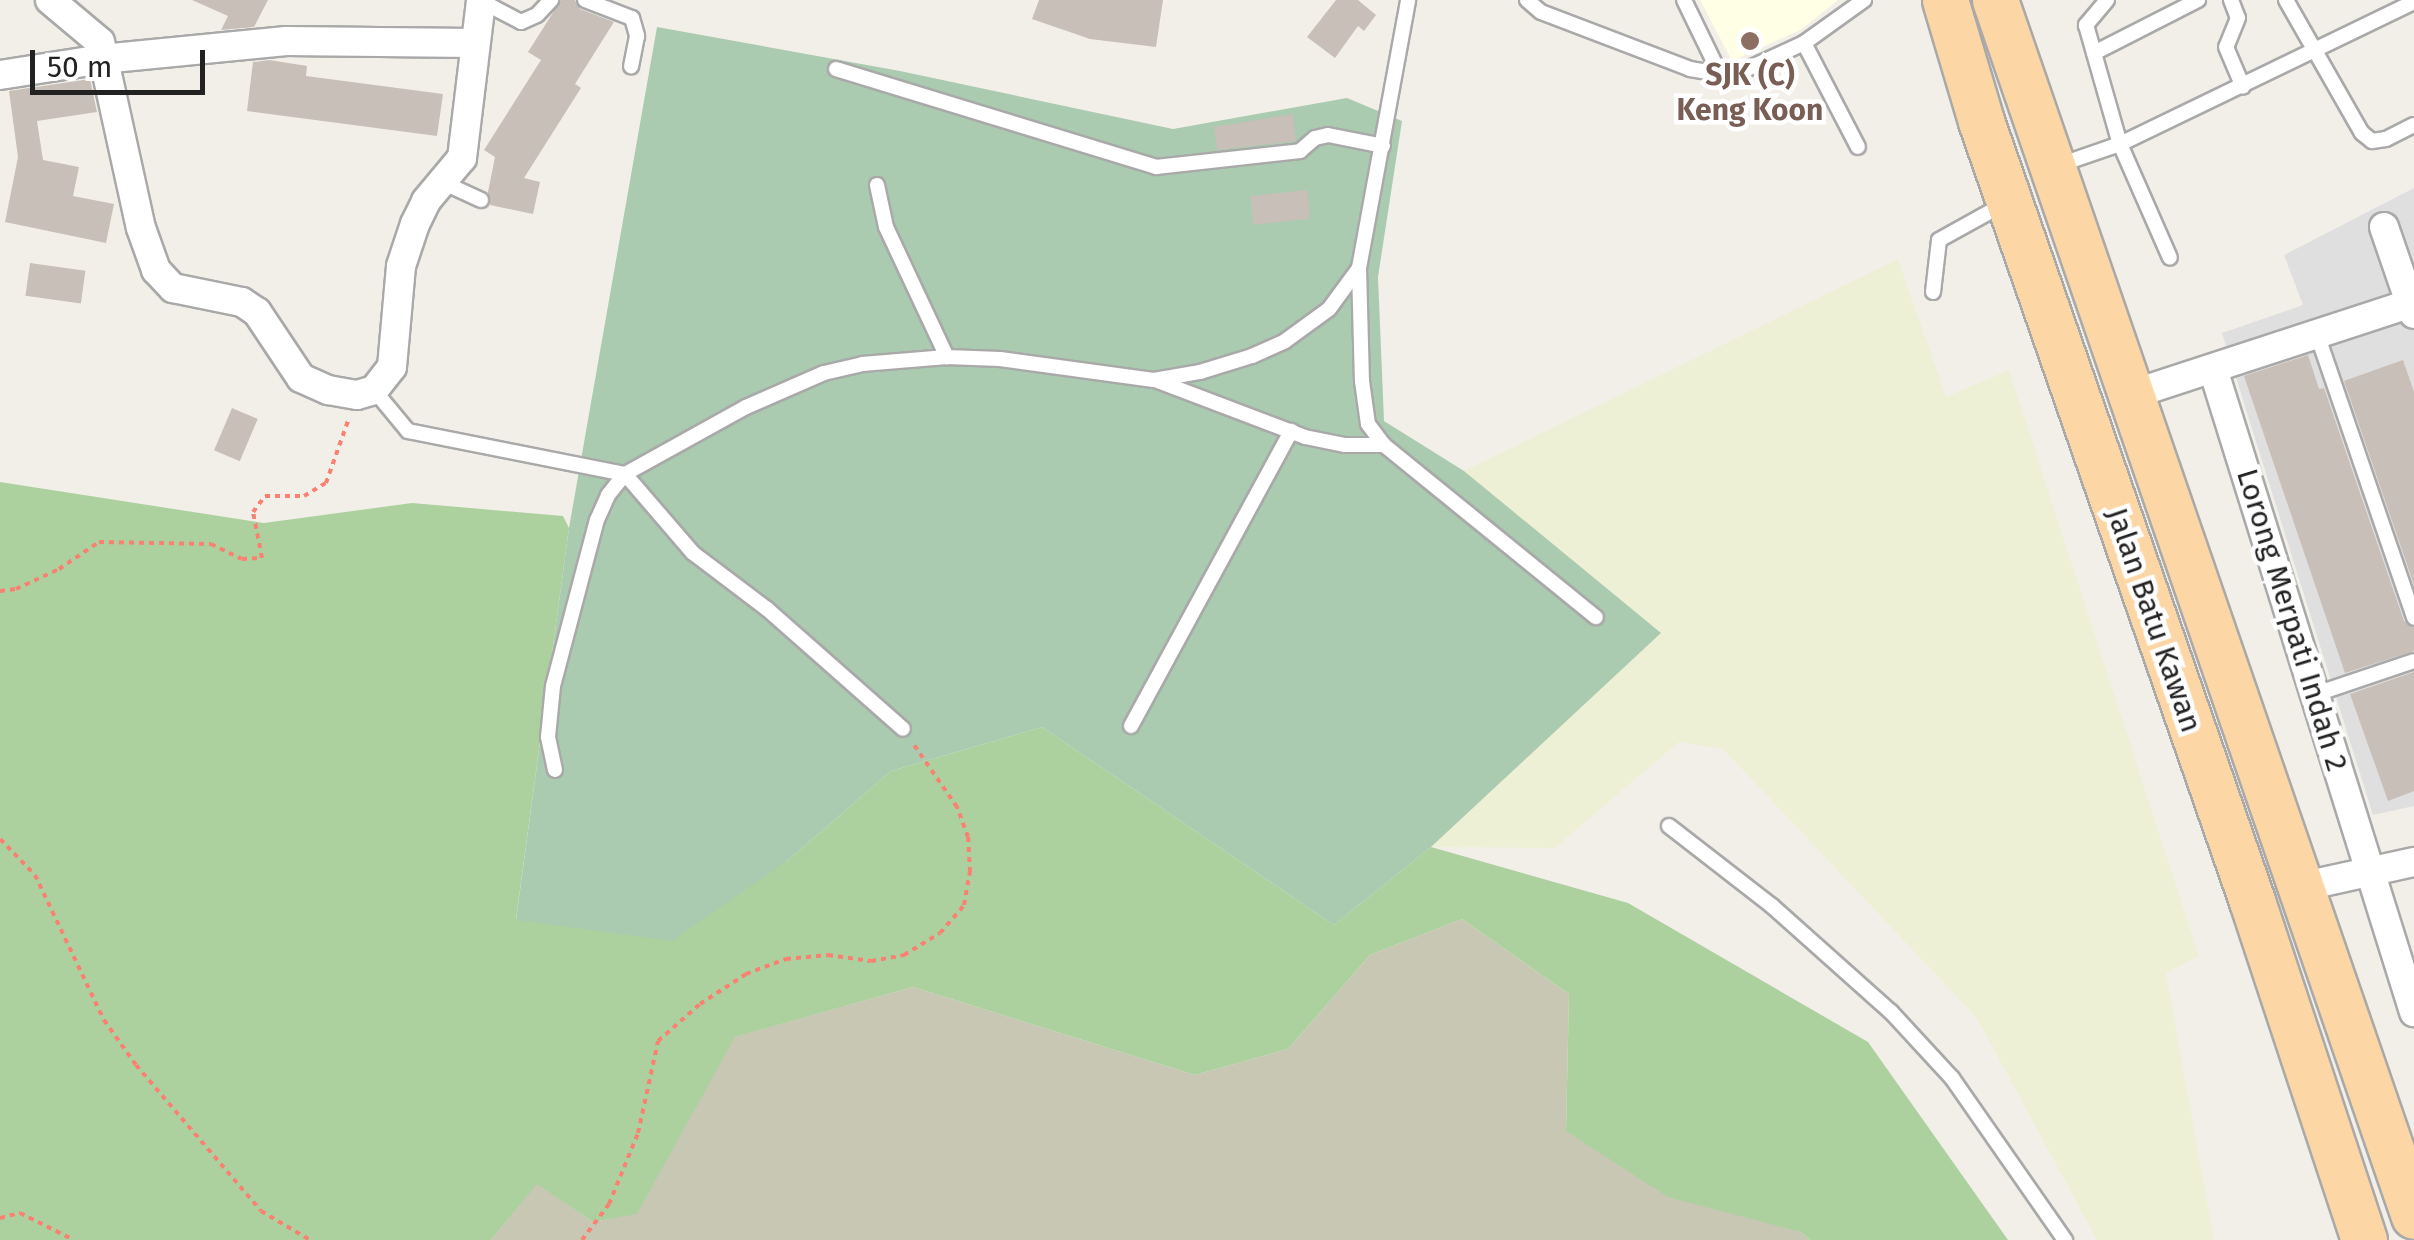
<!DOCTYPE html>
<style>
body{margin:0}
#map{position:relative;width:2414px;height:1240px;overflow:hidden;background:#f2efe9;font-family:"Fira Sans",sans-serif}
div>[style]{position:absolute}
.residential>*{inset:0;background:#e0dfdf}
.education>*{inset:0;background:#ffffe5}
.construction>*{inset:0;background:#c7c7b4}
.farmland>*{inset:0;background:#eef0d5}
.forest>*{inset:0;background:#add19e}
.cemetery>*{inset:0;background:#aacbaf}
.building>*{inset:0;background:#c7bfb8;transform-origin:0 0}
.path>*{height:4px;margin-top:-2px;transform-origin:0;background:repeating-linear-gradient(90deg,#fa8072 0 5px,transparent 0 10px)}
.roads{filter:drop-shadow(2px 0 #a9a9a9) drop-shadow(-2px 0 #a9a9a9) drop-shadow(0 2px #a9a9a9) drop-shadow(0 -2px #a9a9a9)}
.service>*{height:14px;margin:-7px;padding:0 7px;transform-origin:7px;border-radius:7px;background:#fff}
.minor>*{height:28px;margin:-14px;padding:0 14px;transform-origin:14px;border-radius:14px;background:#fff}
.primary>*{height:45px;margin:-22.5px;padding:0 22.5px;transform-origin:22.5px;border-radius:22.5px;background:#fcd6a4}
.dots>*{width:28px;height:28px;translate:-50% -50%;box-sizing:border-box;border:5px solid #fff;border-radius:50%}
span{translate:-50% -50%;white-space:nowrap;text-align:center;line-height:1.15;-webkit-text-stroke:9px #fff;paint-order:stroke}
.education-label{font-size:30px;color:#785e54;font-weight:700}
.street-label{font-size:30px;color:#222}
.scale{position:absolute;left:30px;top:50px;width:175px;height:45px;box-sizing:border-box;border:5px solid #222;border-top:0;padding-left:12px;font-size:30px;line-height:35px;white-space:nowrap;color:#222;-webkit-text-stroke:8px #fff;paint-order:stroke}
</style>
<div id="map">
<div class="residential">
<i style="clip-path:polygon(2414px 188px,2414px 806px,2373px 815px,2222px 333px,2303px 305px,2284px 255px)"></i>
</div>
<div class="education">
<i style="clip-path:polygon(1700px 0,1838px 0,1802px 29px,1732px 61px)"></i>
</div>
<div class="construction">
<i style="clip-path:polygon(1462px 919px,1569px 994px,1566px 1131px,1801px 1232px,1810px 1240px,491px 1240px,537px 1183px,593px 1222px,637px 1213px,734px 1037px,913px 987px,1195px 1075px,1288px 1049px,1370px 955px)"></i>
</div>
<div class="farmland">
<i style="clip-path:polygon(1898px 259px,1946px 397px,2009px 370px,2199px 956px,2166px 973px,2214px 1240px,2097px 1240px,1977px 1018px,1723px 749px,1679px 742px,1555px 848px,1431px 847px,1661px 633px,1464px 471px)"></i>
</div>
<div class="forest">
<i style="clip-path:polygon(0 482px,264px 523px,412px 503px,563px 516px,569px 528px,516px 919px,787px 861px,891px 771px,1042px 727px,1334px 925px,1431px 847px,1628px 903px,1868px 1042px,2008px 1240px,1810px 1240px,1801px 1232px,1668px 1197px,1566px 1131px,1569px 994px,1462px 919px,1370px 955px,1288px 1049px,1195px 1075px,913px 987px,735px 1037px,637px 1214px,593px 1222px,537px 1184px,491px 1240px,0 1240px)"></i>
</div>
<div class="cemetery">
<i style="clip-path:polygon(657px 27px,900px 71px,1173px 129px,1347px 98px,1402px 121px,1378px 277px,1384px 421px,1464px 471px,1661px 633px,1431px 847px,1334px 925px,1042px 727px,891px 771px,787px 861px,672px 941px,516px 920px,569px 528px)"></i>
</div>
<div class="building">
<i style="clip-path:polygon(192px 0,268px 0,254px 27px,221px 30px,228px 16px)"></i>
<i style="clip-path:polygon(561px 0,575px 0,580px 9px,614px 22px,575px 84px,581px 88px,524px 178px,540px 182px,533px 214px,490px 205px,488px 192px,495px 157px,484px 150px,541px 60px,528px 52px)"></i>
<i style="clip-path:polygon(1039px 0,1163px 0,1156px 47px,1090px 39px,1032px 19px)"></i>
<i style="clip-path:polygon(1336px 0,1358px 0,1376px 15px,1364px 31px,1358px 26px,1335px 58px,1307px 37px)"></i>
<i style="clip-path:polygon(269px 60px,307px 66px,306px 76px,443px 94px,437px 136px,247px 111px,253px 62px)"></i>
<i style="clip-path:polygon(90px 79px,97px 112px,37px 121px,43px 160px,79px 167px,73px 196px,114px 204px,106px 243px,5px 222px,18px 157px,9px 91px)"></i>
<i style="clip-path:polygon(1293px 114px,1296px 141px,1217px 150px,1214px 127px)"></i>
<i style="left:1307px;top:190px;width:29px;height:57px;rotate:84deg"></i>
<i style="left:30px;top:263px;width:56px;height:33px;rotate:8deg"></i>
<i style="clip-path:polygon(2308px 355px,2319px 389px,2324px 388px,2404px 621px,2414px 628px,2414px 651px,2345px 673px,2244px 376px)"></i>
<i style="clip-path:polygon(2403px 360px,2414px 392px,2414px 585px,2344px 381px)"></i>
<i style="left:232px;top:408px;width:28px;height:46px;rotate:23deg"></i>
<i style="clip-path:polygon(2414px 672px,2414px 791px,2388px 801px,2350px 694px)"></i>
</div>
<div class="path">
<i style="left:0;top:591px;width:16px;rotate:-7deg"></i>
<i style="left:16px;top:589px;width:47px;rotate:-24.9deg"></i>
<i style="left:59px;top:569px;width:48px;rotate:-34deg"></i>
<i style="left:99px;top:542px;width:112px;rotate:1deg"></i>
<i style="left:211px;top:544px;width:34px;rotate:26deg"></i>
<i style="left:242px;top:559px;width:20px;rotate:-3deg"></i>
<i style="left:262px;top:558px;width:47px;rotate:-101.1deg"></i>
<i style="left:253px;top:512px;width:20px;rotate:-53deg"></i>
<i style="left:265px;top:496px;width:39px"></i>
<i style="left:304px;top:496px;width:26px;rotate:-31deg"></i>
<i style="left:326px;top:483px;width:69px;rotate:-70.5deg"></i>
<i style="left:0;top:839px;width:50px;rotate:45.8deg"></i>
<i style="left:35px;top:875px;width:161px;rotate:64.6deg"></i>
<i style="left:104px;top:1020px;width:55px;rotate:54.6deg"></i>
<i style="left:136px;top:1065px;width:192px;rotate:49.4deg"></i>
<i style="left:261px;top:1211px;width:57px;rotate:30.6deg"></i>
<i style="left:0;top:1218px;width:21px;rotate:-14deg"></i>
<i style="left:20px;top:1213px;width:60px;rotate:26.6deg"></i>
<i style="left:582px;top:1240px;width:45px;rotate:-53.1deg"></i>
<i style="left:609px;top:1204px;width:77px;rotate:-67.8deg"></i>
<i style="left:638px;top:1133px;width:94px;rotate:-77.7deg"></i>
<i style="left:658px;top:1041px;width:56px;rotate:-41.4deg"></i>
<i style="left:700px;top:1004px;width:55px;rotate:-33.1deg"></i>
<i style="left:746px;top:974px;width:43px;rotate:-20.6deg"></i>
<i style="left:786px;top:959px;width:42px;rotate:-5.4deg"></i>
<i style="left:828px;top:955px;width:43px;rotate:7.9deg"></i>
<i style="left:871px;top:961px;width:34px;rotate:-10deg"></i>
<i style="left:904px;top:955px;width:42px;rotate:-31.4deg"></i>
<i style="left:940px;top:933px;width:37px;rotate:-49deg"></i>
<i style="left:964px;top:905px;width:34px;rotate:-80deg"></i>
<i style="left:970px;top:872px;width:35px;rotate:-93deg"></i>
<i style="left:968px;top:837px;width:32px;rotate:-110deg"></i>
<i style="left:957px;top:807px;width:75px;rotate:-124.7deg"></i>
</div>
<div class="roads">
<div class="service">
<i style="left:585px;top:0;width:50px;rotate:21deg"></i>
<i style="left:632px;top:18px;width:19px;rotate:74deg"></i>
<i style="left:637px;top:36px;width:31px;rotate:101deg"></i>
<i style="left:1527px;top:0;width:18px;rotate:41deg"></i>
<i style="left:1541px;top:12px;width:160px;rotate:20.9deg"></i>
<i style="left:1690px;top:69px;width:43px;rotate:9.5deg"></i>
<i style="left:1732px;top:76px;width:79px;rotate:-24.6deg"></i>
<i style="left:1804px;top:43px;width:74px;rotate:-35.6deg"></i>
<i style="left:1684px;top:0;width:80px;rotate:64.1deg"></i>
<i style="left:2107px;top:0;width:33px;rotate:130deg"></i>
<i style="left:2086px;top:25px;width:124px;rotate:74.1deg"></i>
<i style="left:2120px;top:144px;width:124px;rotate:66.3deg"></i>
<i style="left:2231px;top:0;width:19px;rotate:69deg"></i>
<i style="left:2238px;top:18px;width:31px;rotate:112deg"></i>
<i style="left:2226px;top:47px;width:43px;rotate:67deg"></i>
<i style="left:2286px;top:0;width:153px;rotate:60.3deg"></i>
<i style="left:2362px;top:133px;width:13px;rotate:39deg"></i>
<i style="left:2372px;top:141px;width:14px;rotate:-8deg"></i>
<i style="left:2386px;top:139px;width:31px;rotate:-27deg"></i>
<i style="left:481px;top:1px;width:45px;rotate:27.7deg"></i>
<i style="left:521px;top:22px;width:17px;rotate:-24deg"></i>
<i style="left:537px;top:15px;width:21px;rotate:-47deg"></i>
<i style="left:1804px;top:43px;width:117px;rotate:62.6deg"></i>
<i style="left:2094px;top:53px;width:117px;rotate:-27deg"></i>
<i style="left:836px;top:69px;width:335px;rotate:17deg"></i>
<i style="left:1156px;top:167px;width:145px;rotate:-6.3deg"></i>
<i style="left:1300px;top:151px;width:20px;rotate:-41deg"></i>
<i style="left:1315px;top:138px;width:13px;rotate:-13deg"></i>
<i style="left:1328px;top:135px;width:56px;rotate:11.3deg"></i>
<i style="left:2056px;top:166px;width:68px;rotate:-19deg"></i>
<i style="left:2120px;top:144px;width:326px;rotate:-25.8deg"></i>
<i style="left:442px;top:182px;width:43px;rotate:24.8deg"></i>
<i style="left:877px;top:185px;width:43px;rotate:77.9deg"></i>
<i style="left:886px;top:227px;width:144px;rotate:64.9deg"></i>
<i style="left:1359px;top:268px;width:113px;rotate:88.5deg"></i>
<i style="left:1362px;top:381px;width:43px;rotate:82.1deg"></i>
<i style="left:1368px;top:424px;width:26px;rotate:53deg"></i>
<i style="left:1384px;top:445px;width:273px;rotate:39.1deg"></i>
<i style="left:1933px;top:292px;width:52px;rotate:-83.4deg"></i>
<i style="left:1939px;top:240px;width:74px;rotate:-29deg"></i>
<i style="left:2317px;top:334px;width:300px;rotate:71.1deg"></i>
<i style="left:1155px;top:380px;width:160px;rotate:20.8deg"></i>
<i style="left:1305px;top:437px;width:41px;rotate:11.3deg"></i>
<i style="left:1345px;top:445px;width:39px"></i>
<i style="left:374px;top:390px;width:53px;rotate:50.3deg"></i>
<i style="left:408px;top:431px;width:221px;rotate:11.2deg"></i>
<i style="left:625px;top:474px;width:104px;rotate:49.3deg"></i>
<i style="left:693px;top:553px;width:93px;rotate:37.1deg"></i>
<i style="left:767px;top:609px;width:181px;rotate:41.4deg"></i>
<i style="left:2316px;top:694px;width:103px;rotate:-18.6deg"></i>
<i style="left:1131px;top:726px;width:336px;rotate:-61.5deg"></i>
<i style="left:555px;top:770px;width:34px;rotate:-102deg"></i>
<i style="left:548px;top:737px;width:51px;rotate:-84.4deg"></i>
<i style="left:553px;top:686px;width:172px;rotate:-75.2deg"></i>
<i style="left:597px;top:520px;width:27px;rotate:-66deg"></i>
<i style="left:608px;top:495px;width:27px;rotate:-51deg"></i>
<i style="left:625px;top:474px;width:138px;rotate:-29deg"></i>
<i style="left:746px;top:407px;width:85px;rotate:-23.6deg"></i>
<i style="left:824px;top:373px;width:39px;rotate:-13deg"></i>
<i style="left:862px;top:364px;width:85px;rotate:-4.7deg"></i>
<i style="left:947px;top:357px;width:53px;rotate:2.2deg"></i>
<i style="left:1000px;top:359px;width:155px;rotate:7.8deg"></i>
<i style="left:1154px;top:380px;width:47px;rotate:-9.9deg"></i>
<i style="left:1200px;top:372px;width:54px;rotate:-17.1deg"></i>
<i style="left:1252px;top:356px;width:36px;rotate:-24deg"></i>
<i style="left:1285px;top:341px;width:54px;rotate:-36deg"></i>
<i style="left:1329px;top:309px;width:51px;rotate:-53.8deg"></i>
<i style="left:1359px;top:268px;width:272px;rotate:-79.6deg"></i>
<i style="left:1669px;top:826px;width:130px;rotate:37.8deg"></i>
<i style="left:1772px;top:906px;width:159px;rotate:41.7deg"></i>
<i style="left:1891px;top:1012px;width:90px;rotate:47.3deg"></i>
<i style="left:1952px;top:1078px;width:198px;rotate:55.1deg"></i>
</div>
<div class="minor">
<i style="left:50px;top:0;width:65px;rotate:40deg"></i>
<i style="left:100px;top:42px;width:190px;rotate:77.6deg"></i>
<i style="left:141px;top:228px;width:45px;rotate:70.3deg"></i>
<i style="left:156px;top:270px;width:25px;rotate:47deg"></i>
<i style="left:173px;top:288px;width:70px;rotate:11.5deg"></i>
<i style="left:242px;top:302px;width:18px;rotate:34deg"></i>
<i style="left:257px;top:312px;width:79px;rotate:56.3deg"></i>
<i style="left:301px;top:378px;width:30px;rotate:24deg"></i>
<i style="left:328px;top:390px;width:29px;rotate:10deg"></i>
<i style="left:357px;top:395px;width:18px;rotate:-16deg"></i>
<i style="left:374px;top:390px;width:29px;rotate:-52deg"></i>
<i style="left:392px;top:367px;width:101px;rotate:-84.9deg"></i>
<i style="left:401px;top:266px;width:44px;rotate:-71.6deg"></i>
<i style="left:415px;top:224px;width:25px;rotate:-64deg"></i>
<i style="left:426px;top:201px;width:56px;rotate:-50.1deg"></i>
<i style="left:462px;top:158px;width:159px;rotate:-83.1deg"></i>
<i style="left:0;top:75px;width:103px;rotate:-8.9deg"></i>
<i style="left:102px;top:59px;width:185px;rotate:-5.6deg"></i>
<i style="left:286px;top:41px;width:187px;rotate:0.6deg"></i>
<i style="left:2384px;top:227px;width:92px;rotate:71deg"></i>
<i style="left:2213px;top:369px;width:674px;rotate:72.64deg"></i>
<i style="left:2133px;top:394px;width:296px;rotate:-18.1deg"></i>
<i style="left:2300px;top:887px;width:117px;rotate:-12.4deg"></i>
</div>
<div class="primary">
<i style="left:1945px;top:0;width:126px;rotate:73.4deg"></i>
<i style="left:1981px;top:121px;width:826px;rotate:70.84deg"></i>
<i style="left:2252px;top:901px;width:357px;rotate:71.7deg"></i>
<i style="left:1995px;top:0;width:1286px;rotate:70.99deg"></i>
</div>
</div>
<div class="dots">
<i style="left:1750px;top:41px;background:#8d6e63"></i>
</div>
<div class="education-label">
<span style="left:1750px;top:92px">SJK (C)<br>Keng Koon</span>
</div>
<div class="street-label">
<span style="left:2154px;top:620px;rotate:71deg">Jalan Batu Kawan</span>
<span style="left:2292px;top:620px;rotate:73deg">Lorong Merpati Indah 2</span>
</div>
<div class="scale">50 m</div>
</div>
